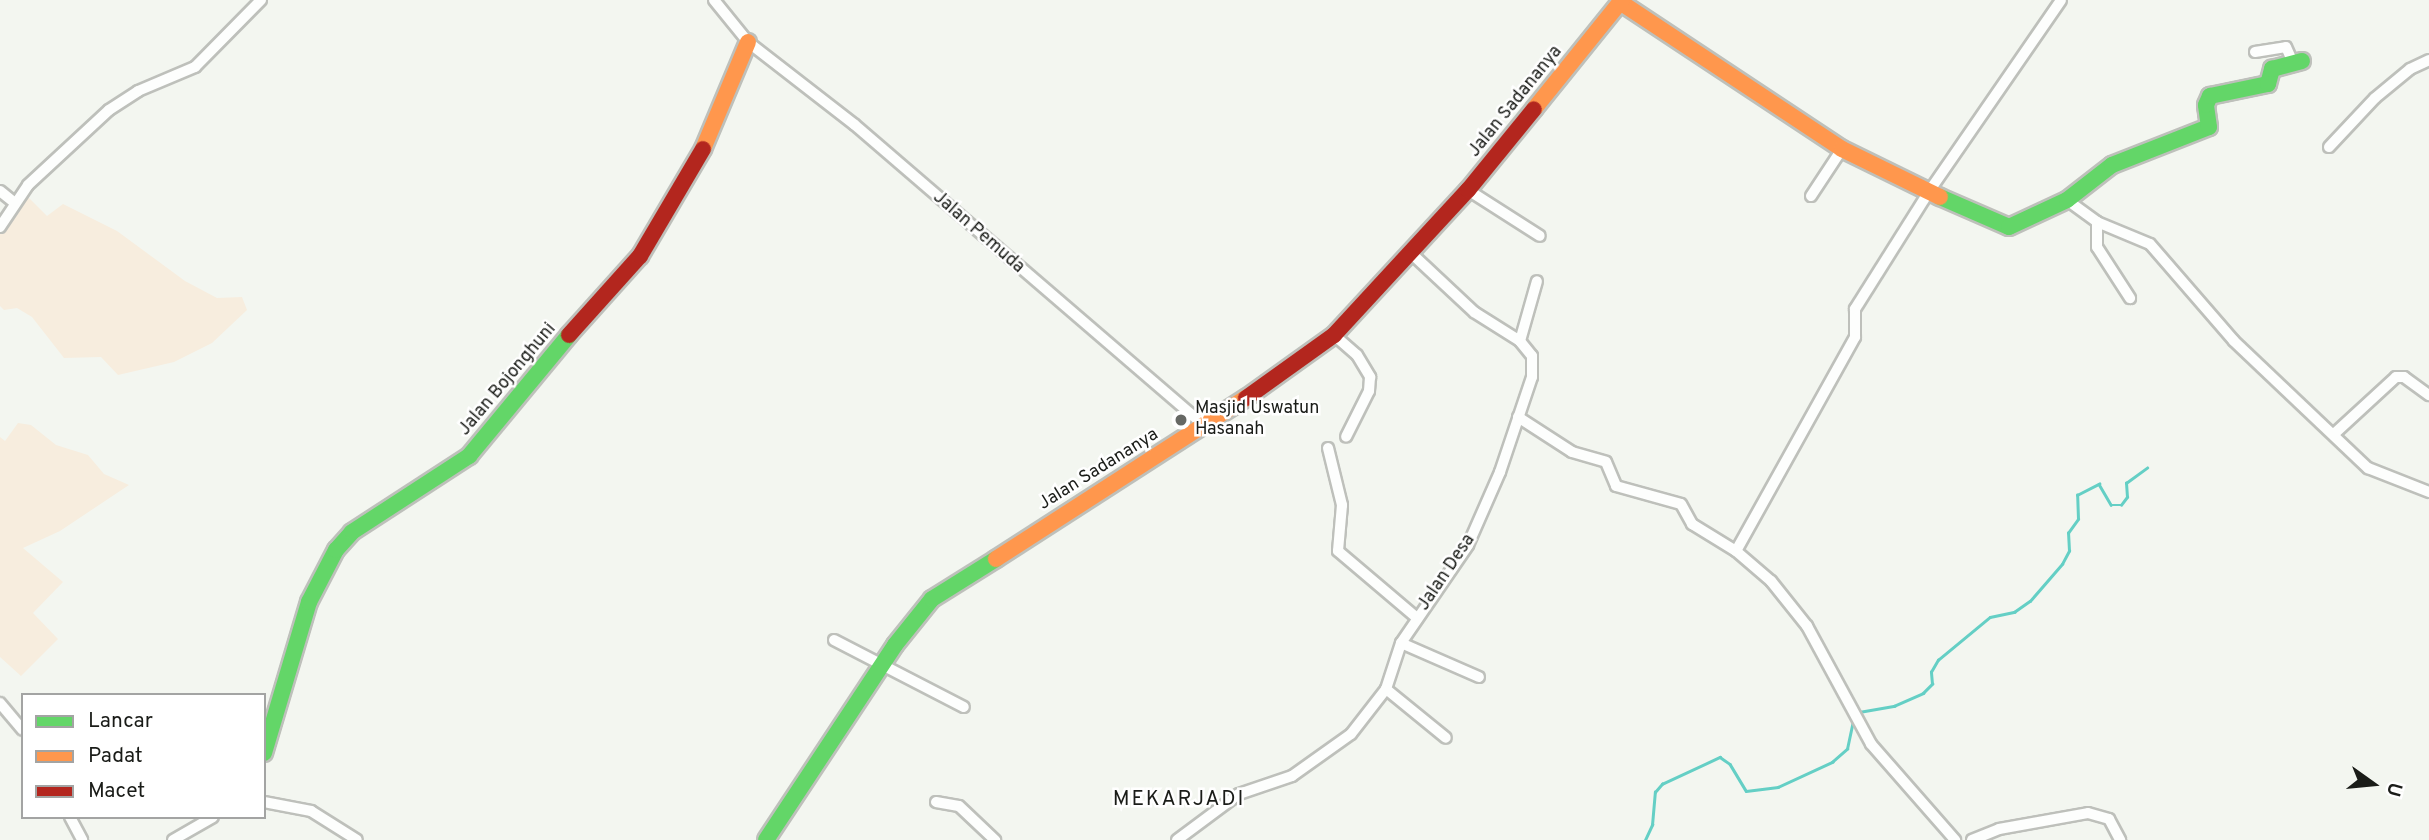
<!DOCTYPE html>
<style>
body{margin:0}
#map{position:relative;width:2429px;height:840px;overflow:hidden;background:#f3f6f0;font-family:Overpass,sans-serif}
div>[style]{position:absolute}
.green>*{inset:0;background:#f7edde}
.stream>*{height:2.5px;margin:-1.25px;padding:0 1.25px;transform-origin:1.25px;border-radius:1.25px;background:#64cfc5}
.roads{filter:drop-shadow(2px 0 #bec0bb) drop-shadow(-2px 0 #bec0bb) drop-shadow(0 2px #bec0bb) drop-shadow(0 -2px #bec0bb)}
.street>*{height:10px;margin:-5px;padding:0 5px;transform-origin:5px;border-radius:5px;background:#fdfefd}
.fast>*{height:16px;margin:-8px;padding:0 8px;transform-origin:8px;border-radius:8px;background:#63d668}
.slow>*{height:16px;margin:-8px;padding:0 8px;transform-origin:8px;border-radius:8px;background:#ff974d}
.jam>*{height:16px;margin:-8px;padding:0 8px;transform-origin:8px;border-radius:8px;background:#b3261e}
.dots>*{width:19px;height:19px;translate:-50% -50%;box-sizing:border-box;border:4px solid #fff;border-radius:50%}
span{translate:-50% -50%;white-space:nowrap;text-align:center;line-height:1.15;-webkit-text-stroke:5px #fff;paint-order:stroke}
.street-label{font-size:18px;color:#1a1c18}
.poi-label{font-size:18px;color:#1a1c18}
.left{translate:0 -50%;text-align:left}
.quarter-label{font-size:21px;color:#1a1c18;letter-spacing:2px}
.legend{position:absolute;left:21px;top:693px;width:245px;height:126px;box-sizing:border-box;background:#fff;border:2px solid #a3a4a3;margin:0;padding:9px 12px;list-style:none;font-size:21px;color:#1a1c18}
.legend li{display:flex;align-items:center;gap:14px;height:35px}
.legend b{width:35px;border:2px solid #a3a4a3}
.north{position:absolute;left:2338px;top:749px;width:70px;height:70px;-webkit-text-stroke:5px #fff;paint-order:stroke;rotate:105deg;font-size:19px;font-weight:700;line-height:28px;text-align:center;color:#1a1c18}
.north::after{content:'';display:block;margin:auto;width:24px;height:32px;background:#1a1c18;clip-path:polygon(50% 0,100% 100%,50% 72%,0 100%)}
</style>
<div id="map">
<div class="green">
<i style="clip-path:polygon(28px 197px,47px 216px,63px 204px,117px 231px,185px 281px,217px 298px,242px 297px,247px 310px,212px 343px,174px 362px,118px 375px,101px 357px,64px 358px,32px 317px,17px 308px,4px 310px,0 306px,0 223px)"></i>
<i style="clip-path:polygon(18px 423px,31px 425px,56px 445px,88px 455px,104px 474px,129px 485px,60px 531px,23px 548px,63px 582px,33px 613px,58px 639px,21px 676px,0 657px,0 437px,5px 441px)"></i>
</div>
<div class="stream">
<i style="left:1859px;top:712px;width:36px;rotate:-10deg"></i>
<i style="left:1894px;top:706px;width:32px;rotate:-24deg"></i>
<i style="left:1923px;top:693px;width:13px;rotate:-45deg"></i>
<i style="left:1932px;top:684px;width:12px;rotate:-95deg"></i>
<i style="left:1931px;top:672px;width:14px;rotate:-60deg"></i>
<i style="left:1938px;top:660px;width:67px;rotate:-39.6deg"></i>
<i style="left:1990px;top:617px;width:25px;rotate:-12deg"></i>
<i style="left:2014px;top:612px;width:19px;rotate:-35deg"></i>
<i style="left:2030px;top:601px;width:49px;rotate:-49.1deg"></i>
<i style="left:2062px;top:564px;width:15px;rotate:-62deg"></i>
<i style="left:2069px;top:551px;width:18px;rotate:-93deg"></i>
<i style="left:2068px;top:533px;width:17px;rotate:-54deg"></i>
<i style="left:2078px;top:519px;width:24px;rotate:-92deg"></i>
<i style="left:2077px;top:495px;width:25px;rotate:-27deg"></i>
<i style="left:2099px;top:484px;width:24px;rotate:60deg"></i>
<i style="left:2111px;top:505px;width:10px"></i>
<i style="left:2121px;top:505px;width:10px;rotate:-53deg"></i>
<i style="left:2127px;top:497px;width:14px;rotate:-94deg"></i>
<i style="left:2126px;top:483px;width:26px;rotate:-36deg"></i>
<i style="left:1645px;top:840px;width:17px;rotate:-65deg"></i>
<i style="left:1652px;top:825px;width:33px;rotate:-85deg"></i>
<i style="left:1655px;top:792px;width:11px;rotate:-49deg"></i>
<i style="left:1662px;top:784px;width:64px;rotate:-25deg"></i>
<i style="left:1720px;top:757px;width:12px;rotate:35deg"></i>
<i style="left:1730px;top:764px;width:31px;rotate:59deg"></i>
<i style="left:1746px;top:791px;width:32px;rotate:-7deg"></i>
<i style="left:1778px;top:787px;width:60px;rotate:-24.8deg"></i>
<i style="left:1832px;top:762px;width:20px;rotate:-41deg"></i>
<i style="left:1847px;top:749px;width:33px;rotate:-78deg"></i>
</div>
<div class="roads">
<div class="street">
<i style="left:714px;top:0;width:54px;rotate:51deg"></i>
<i style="left:748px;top:42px;width:135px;rotate:37.8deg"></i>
<i style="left:855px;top:125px;width:463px;rotate:40.7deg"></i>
<i style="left:2255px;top:52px;width:31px;rotate:-9deg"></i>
<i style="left:2286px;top:47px;width:17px;rotate:66deg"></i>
<i style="left:2329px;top:147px;width:67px;rotate:-46.8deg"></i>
<i style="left:2375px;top:98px;width:45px;rotate:-39.6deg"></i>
<i style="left:2410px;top:69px;width:21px;rotate:-25deg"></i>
<i style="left:1468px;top:190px;width:85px;rotate:32.6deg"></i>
<i style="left:0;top:191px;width:19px;rotate:39deg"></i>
<i style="left:1811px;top:196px;width:56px;rotate:-56.6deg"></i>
<i style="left:2067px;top:200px;width:37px;rotate:36deg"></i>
<i style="left:2097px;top:222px;width:57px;rotate:22.5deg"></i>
<i style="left:2150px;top:244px;width:128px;rotate:49.1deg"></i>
<i style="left:2234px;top:341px;width:185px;rotate:43.5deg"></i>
<i style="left:2368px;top:468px;width:66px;rotate:21.5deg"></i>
<i style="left:2097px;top:222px;width:25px;rotate:90deg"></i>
<i style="left:2097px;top:247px;width:61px;rotate:57.1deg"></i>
<i style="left:0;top:227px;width:50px;rotate:-56.3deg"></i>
<i style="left:28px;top:185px;width:110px;rotate:-42.8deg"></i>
<i style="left:109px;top:110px;width:35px;rotate:-33deg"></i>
<i style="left:138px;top:91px;width:62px;rotate:-22.8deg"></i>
<i style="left:195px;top:67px;width:94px;rotate:-45.4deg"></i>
<i style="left:1334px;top:335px;width:30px;rotate:41deg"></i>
<i style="left:1357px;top:355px;width:26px;rotate:59deg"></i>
<i style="left:1370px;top:377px;width:14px;rotate:94deg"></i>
<i style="left:1369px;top:391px;width:51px;rotate:116.6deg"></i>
<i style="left:1520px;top:341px;width:62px;rotate:-74.2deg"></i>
<i style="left:1518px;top:417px;width:64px;rotate:32.9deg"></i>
<i style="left:1572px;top:452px;width:35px;rotate:16deg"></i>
<i style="left:1606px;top:462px;width:26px;rotate:67deg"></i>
<i style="left:1616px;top:486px;width:67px;rotate:15.5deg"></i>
<i style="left:1681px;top:504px;width:23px;rotate:61deg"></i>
<i style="left:1692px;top:524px;width:52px;rotate:31.5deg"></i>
<i style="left:1736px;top:551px;width:46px;rotate:40.6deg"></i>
<i style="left:1771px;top:581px;width:58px;rotate:51.3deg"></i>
<i style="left:1807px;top:626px;width:134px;rotate:61.5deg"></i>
<i style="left:1871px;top:744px;width:128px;rotate:48.8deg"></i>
<i style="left:2334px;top:434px;width:84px;rotate:-42.6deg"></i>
<i style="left:2396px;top:377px;width:8px"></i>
<i style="left:2404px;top:377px;width:31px;rotate:36deg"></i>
<i style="left:1328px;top:448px;width:59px;rotate:76.2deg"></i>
<i style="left:1342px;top:505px;width:46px;rotate:95deg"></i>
<i style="left:1338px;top:551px;width:104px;rotate:40.3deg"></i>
<i style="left:1736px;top:551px;width:245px;rotate:-60.9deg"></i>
<i style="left:1855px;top:337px;width:28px;rotate:-90deg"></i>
<i style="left:1855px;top:309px;width:137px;rotate:-57.8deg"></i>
<i style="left:1928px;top:193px;width:234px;rotate:-55.4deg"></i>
<i style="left:834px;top:640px;width:146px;rotate:27.3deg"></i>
<i style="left:1401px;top:643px;width:85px;rotate:23.6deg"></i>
<i style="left:1386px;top:689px;width:77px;rotate:39.2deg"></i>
<i style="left:0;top:703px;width:35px;rotate:50deg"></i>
<i style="left:264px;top:802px;width:48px;rotate:10.8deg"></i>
<i style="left:311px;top:811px;width:54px;rotate:32.2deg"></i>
<i style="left:936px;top:802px;width:23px;rotate:10deg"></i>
<i style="left:959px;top:806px;width:50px;rotate:43.4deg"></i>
<i style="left:70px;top:817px;width:26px;rotate:62deg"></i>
<i style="left:173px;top:840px;width:46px;rotate:-29.9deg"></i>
<i style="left:1177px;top:840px;width:77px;rotate:-36.6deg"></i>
<i style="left:1239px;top:794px;width:56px;rotate:-18.8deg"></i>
<i style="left:1292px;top:776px;width:72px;rotate:-35.4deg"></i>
<i style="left:1351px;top:734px;width:57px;rotate:-52.1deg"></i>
<i style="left:1386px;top:689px;width:48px;rotate:-71.9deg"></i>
<i style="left:1401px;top:643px;width:119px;rotate:-55.6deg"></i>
<i style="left:1468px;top:545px;width:80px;rotate:-66.3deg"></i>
<i style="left:1500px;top:472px;width:100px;rotate:-71.4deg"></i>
<i style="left:1532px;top:377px;width:21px;rotate:-90deg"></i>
<i style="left:1532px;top:356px;width:19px;rotate:-129deg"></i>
<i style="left:1520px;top:341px;width:54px;rotate:-147.8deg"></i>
<i style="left:1474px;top:312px;width:85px;rotate:-136.9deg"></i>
<i style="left:1972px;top:840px;width:29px;rotate:-22deg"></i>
<i style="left:1999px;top:829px;width:90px;rotate:-10.2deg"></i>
<i style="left:2088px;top:813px;width:22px;rotate:16deg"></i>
<i style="left:2109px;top:819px;width:24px;rotate:62deg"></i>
</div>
<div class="fast">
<i style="left:1940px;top:197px;width:75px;rotate:23.5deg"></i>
<i style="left:2009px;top:227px;width:64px;rotate:-25deg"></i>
<i style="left:2067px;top:200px;width:57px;rotate:-37.9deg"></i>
<i style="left:2112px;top:165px;width:104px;rotate:-21.4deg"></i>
<i style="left:2209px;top:127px;width:22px;rotate:-98deg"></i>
<i style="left:2206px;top:105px;width:10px;rotate:-66deg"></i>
<i style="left:2210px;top:96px;width:59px;rotate:-11.7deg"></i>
<i style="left:2268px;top:84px;width:16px;rotate:-75deg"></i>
<i style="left:2272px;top:69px;width:31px;rotate:-15deg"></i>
<i style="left:264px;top:753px;width:158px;rotate:-73.4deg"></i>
<i style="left:309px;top:602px;width:59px;rotate:-62.6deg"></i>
<i style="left:336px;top:550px;width:24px;rotate:-48deg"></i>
<i style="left:352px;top:532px;width:140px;rotate:-33deg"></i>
<i style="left:469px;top:456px;width:157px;rotate:-50.4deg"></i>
<i style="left:766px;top:840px;width:234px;rotate:-56.5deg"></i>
<i style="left:895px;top:645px;width:59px;rotate:-51.2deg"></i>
<i style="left:932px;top:599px;width:75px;rotate:-32deg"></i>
</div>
<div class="slow">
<i style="left:1620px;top:2px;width:266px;rotate:33.5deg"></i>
<i style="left:1842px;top:149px;width:109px;rotate:26.1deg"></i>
<i style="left:1534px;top:109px;width:140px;rotate:-51.1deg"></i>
<i style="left:703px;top:149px;width:116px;rotate:-67.2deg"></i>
<i style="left:996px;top:559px;width:297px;rotate:-32.8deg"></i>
</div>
<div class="jam">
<i style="left:569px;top:335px;width:106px;rotate:-48.1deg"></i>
<i style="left:640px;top:256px;width:124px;rotate:-59.5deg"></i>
<i style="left:1246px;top:398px;width:108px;rotate:-35.6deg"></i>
<i style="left:1334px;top:335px;width:197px;rotate:-47.3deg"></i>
<i style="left:1468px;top:190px;width:104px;rotate:-50.8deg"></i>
</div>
</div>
<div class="dots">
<i style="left:1181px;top:420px;background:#666864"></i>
</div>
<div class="street-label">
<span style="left:1516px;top:102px;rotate:-51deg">Jalan Sadananya</span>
<span style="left:978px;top:233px;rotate:41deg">Jalan Pemuda</span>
<span style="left:508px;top:380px;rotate:-50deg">Jalan Bojonghuni</span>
<span style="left:1099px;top:470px;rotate:-32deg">Jalan Sadananya</span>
<span style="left:1447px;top:573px;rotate:-56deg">Jalan Desa</span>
</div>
<div class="poi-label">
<span class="left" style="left:1195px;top:420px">Masjid Uswatun<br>Hasanah</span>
</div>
<div class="quarter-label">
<span style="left:1179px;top:800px">MEKARJADI</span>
</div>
<ul class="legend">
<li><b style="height:9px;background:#63d668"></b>Lancar</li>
<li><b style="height:9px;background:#ff974d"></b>Padat</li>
<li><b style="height:9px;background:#b3261e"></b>Macet</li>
</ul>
<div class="north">U</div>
</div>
